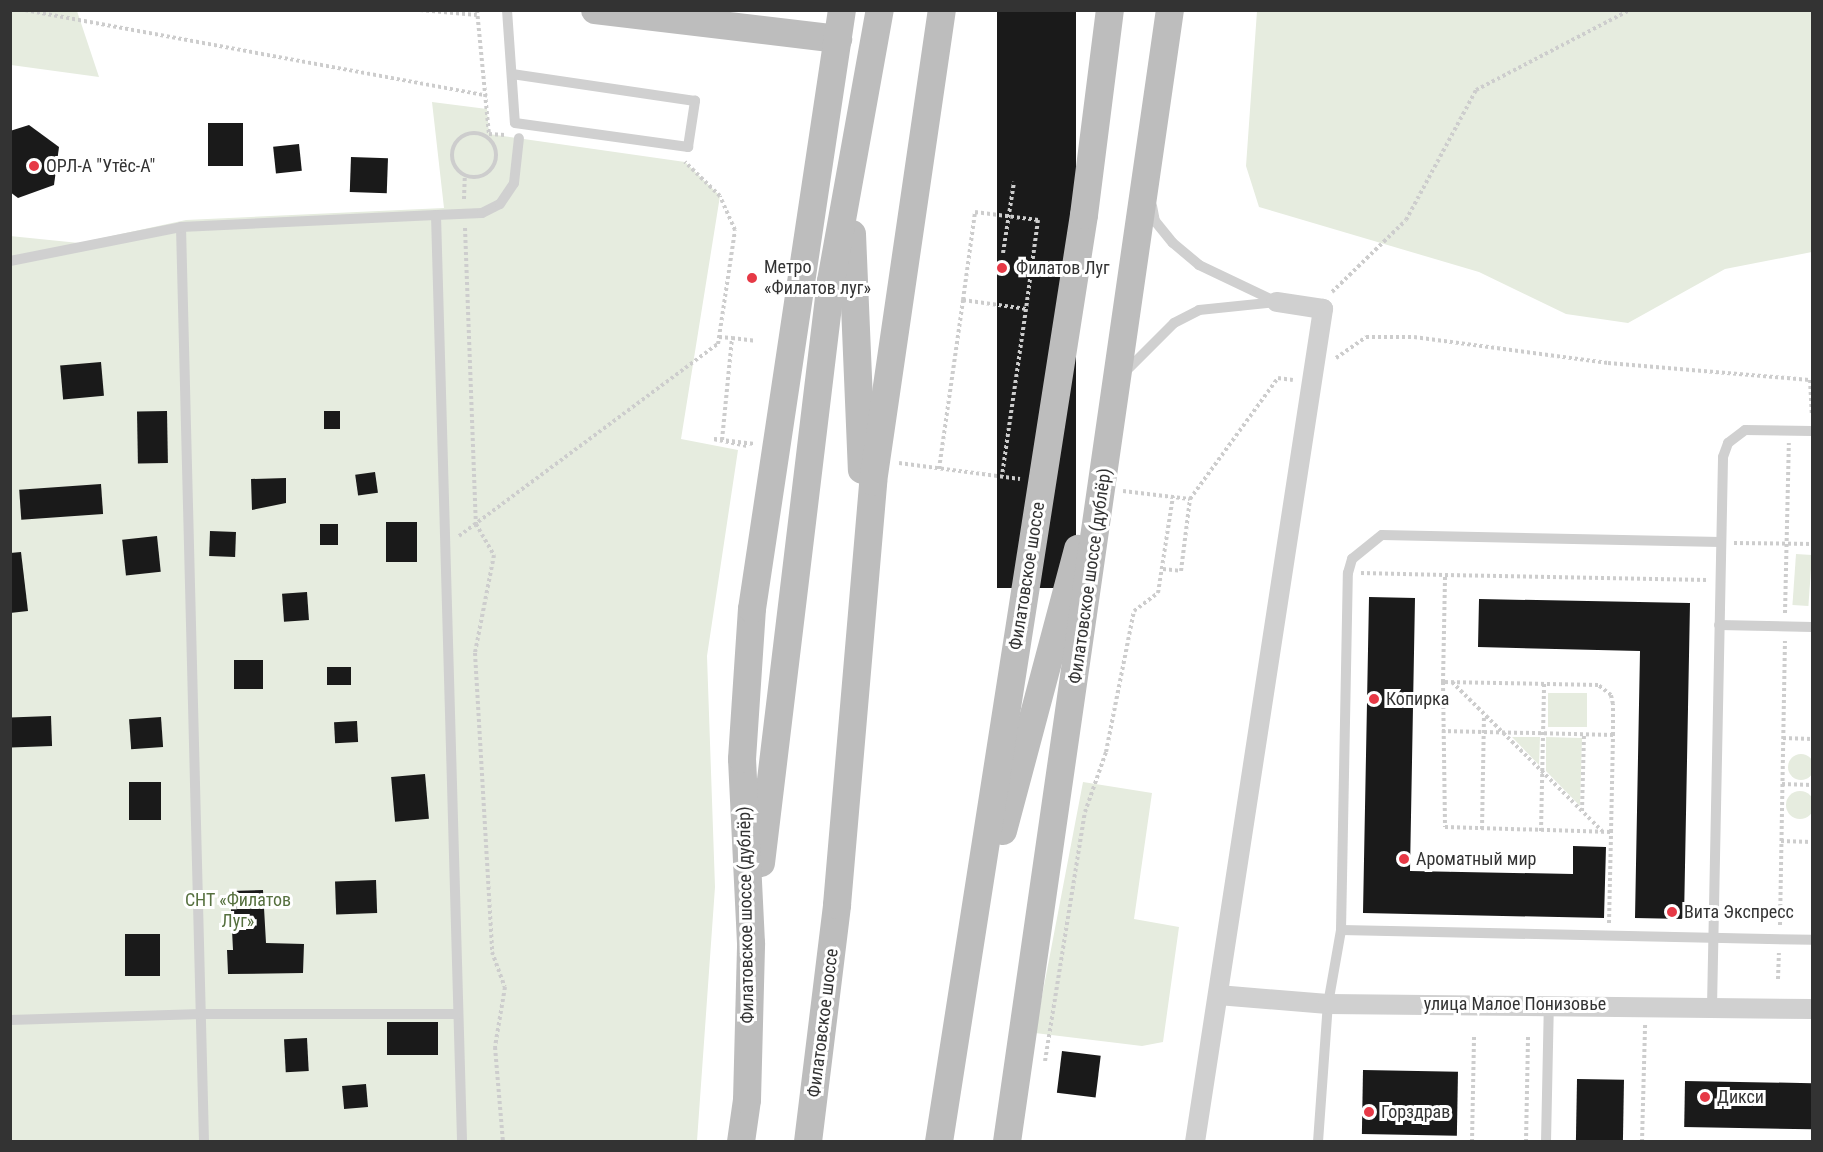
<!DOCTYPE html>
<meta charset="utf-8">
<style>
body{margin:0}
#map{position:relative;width:1823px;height:1152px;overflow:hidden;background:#fff;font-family:"Roboto Condensed",sans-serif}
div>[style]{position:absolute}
.green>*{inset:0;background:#e6ecdf;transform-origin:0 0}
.round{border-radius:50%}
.building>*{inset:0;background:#1a1a1a;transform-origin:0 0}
.path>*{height:4px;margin-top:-2px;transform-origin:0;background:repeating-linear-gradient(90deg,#cdcdcd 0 3px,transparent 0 6px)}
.path>.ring{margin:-2px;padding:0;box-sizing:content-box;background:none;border:4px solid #cdcdcd;border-radius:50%}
.lane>*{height:10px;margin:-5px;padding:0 5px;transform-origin:5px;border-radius:5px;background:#d0d0d0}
.street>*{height:20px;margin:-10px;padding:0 10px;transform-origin:10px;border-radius:10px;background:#d0d0d0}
.secondary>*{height:28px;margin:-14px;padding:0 14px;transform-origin:14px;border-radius:14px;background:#bdbdbd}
.dots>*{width:16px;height:16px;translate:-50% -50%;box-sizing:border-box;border:3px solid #fff;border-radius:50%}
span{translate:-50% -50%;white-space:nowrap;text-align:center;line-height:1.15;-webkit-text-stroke:6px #fff;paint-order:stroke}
.poi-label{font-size:18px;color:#333}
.left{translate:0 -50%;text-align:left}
.street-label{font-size:18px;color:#333}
.park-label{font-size:18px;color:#56703f}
.frame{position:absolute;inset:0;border:12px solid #333;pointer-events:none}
</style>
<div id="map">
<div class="green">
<i style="clip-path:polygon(11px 10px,77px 11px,99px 77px,11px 65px)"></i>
<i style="clip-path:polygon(1257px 11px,1812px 11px,1812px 252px,1725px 269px,1628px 323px,1566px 314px,1479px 272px,1259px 207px,1246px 166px)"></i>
<i style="clip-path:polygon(432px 102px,487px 109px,489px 134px,685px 162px,720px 196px,681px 439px,738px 450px,707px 656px,715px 887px,697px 1141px,11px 1141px,10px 236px,79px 243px,186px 220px,444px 208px)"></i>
<i style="left:1796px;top:554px;width:16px;height:51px;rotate:4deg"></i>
<i style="left:1548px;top:693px;width:39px;height:34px"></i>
<i style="clip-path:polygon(1512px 737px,1540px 737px,1539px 765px)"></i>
<i style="clip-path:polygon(1546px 737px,1582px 738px,1580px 806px,1546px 771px)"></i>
<i class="round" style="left:1788px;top:754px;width:26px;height:26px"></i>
<i style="clip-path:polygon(1083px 782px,1152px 793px,1134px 919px,1179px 927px,1163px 1042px,1142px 1046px,1035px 1033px)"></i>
<i class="round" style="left:1786px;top:791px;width:28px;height:28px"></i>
</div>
<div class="building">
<i style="left:997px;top:10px;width:79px;height:578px"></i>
<i style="left:208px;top:123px;width:35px;height:43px"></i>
<i style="clip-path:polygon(29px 125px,59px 147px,54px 185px,18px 198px,10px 192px,10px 131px)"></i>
<i style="left:299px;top:144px;width:27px;height:26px;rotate:84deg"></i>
<i style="left:351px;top:157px;width:37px;height:35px;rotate:2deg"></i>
<i style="left:101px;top:362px;width:34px;height:41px;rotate:85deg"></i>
<i style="left:167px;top:411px;width:52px;height:30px;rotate:89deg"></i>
<i style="left:340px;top:411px;width:18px;height:16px;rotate:90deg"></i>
<i style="left:375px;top:472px;width:21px;height:20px;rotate:82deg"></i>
<i style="clip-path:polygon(286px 478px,286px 503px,252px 510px,251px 479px)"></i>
<i style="left:101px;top:484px;width:30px;height:82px;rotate:86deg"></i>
<i style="left:386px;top:522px;width:31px;height:40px"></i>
<i style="left:320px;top:524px;width:18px;height:21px"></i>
<i style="left:210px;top:531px;width:26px;height:25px;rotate:2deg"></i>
<i style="left:157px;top:536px;width:36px;height:35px;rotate:84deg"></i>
<i style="clip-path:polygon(21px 552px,28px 611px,10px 613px,10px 553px)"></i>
<i style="left:307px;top:592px;width:28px;height:25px;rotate:86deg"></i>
<i style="clip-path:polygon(1369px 597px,1415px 598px,1410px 871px,1573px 874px,1573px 846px,1606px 847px,1604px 918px,1363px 913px)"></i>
<i style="clip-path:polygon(1479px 599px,1690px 603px,1684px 919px,1635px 918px,1640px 651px,1478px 647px)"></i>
<i style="left:263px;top:660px;width:29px;height:29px;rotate:90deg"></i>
<i style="left:351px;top:667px;width:18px;height:24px;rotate:90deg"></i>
<i style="left:51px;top:716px;width:30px;height:41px;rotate:88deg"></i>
<i style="left:161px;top:717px;width:30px;height:32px;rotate:86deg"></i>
<i style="left:357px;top:721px;width:21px;height:23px;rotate:87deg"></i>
<i style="left:425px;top:774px;width:45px;height:34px;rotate:85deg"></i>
<i style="left:129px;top:782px;width:32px;height:38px"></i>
<i style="left:376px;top:880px;width:33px;height:41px;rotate:88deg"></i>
<i style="clip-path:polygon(263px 890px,266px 943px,304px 944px,303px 973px,228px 974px,227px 950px,233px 950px,230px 891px)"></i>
<i style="left:125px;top:934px;width:35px;height:42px"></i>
<i style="left:387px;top:1022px;width:51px;height:33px"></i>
<i style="left:307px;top:1038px;width:33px;height:23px;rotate:87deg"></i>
<i style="left:1062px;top:1051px;width:39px;height:42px;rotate:7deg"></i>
<i style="left:1363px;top:1070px;width:95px;height:64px;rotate:1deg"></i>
<i style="left:1577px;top:1079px;width:47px;height:63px;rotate:1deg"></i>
<i style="left:1685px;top:1081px;width:127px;height:46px;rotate:1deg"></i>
<i style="left:366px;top:1084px;width:23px;height:24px;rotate:85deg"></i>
</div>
<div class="path">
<i style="left:25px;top:10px;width:470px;rotate:10.5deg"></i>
<i style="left:420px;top:10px;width:57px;rotate:5deg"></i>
<i style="left:477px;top:10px;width:125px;rotate:84.5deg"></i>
<i style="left:489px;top:134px;width:16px;rotate:4deg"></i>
<i class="ring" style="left:452px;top:133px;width:40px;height:40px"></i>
<i style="left:464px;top:199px;width:23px;rotate:-88deg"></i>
<i style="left:465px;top:228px;width:296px;rotate:87.9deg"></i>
<i style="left:476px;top:524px;width:36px;rotate:60deg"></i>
<i style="left:494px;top:555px;width:100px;rotate:101deg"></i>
<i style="left:475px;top:653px;width:299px;rotate:86.7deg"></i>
<i style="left:492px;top:952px;width:37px;rotate:70deg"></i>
<i style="left:505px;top:987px;width:61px;rotate:99.5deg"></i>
<i style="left:495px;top:1047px;width:95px;rotate:85.2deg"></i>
<i style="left:1003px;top:253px;width:72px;rotate:-81.2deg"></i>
<i style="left:1332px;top:292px;width:103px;rotate:-44.2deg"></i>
<i style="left:1406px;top:220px;width:148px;rotate:-61.7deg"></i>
<i style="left:1476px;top:90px;width:174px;rotate:-27.5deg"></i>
<i style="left:963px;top:300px;width:89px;rotate:-82.2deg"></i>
<i style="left:975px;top:212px;width:64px;rotate:7.2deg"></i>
<i style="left:1038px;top:220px;width:90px;rotate:97.7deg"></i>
<i style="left:719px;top:337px;width:13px;rotate:4deg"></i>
<i style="left:1336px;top:358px;width:37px;rotate:-35deg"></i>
<i style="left:1366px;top:337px;width:48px"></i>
<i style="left:1414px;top:337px;width:196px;rotate:7.6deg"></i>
<i style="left:1608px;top:363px;width:205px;rotate:4.8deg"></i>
<i style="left:1810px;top:380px;width:34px;rotate:87deg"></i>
<i style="left:714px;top:439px;width:41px;rotate:7deg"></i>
<i style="left:714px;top:439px;width:35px;rotate:12deg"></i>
<i style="left:722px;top:440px;width:102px;rotate:-84.4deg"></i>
<i style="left:732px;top:338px;width:23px;rotate:7deg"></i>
<i style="left:899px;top:463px;width:122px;rotate:7.5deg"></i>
<i style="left:939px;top:469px;width:171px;rotate:-81.9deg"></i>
<i style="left:963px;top:300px;width:64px;rotate:8.1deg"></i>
<i style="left:1026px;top:309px;width:169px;rotate:98.2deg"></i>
<i style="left:1123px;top:491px;width:67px;rotate:6.8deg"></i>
<i style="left:459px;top:536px;width:322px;rotate:-36.6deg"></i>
<i style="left:718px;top:344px;width:115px;rotate:-81.5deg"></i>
<i style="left:735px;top:230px;width:37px;rotate:-114deg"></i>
<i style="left:720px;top:196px;width:49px;rotate:-135.8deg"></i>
<i style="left:1734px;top:543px;width:78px;rotate:0.7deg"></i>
<i style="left:1163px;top:569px;width:18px;rotate:6deg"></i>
<i style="left:1181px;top:571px;width:73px;rotate:-82.9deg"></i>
<i style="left:1190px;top:499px;width:150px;rotate:-54deg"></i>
<i style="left:1278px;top:378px;width:15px;rotate:8deg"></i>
<i style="left:1361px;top:573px;width:84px;rotate:1.4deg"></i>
<i style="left:1785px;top:613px;width:170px;rotate:-88.7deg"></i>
<i style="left:1443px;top:682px;width:107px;rotate:-88.9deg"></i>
<i style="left:1445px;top:575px;width:262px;rotate:1.1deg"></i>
<i style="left:1452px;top:682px;width:211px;rotate:44.8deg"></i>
<i style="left:1442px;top:731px;width:171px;rotate:1.3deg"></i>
<i style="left:1783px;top:738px;width:29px;rotate:2deg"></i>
<i style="left:1782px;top:784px;width:30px;rotate:2deg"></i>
<i style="left:1582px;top:811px;width:77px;rotate:-88.5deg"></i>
<i style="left:1482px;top:829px;width:114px;rotate:-89deg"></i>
<i style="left:1541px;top:831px;width:147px;rotate:-88.8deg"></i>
<i style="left:1781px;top:841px;width:31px;rotate:2deg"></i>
<i style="left:1609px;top:923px;width:91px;rotate:-88.7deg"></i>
<i style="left:1611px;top:832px;width:97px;rotate:-88.8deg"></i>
<i style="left:1613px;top:735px;width:31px;rotate:-90deg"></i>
<i style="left:1613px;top:704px;width:9px;rotate:-103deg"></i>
<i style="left:1611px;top:695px;width:16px;rotate:-142deg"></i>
<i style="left:1598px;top:685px;width:155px;rotate:-178.9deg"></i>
<i style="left:1443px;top:682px;width:145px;rotate:89.2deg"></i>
<i style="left:1445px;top:827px;width:166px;rotate:1.7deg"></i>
<i style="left:1780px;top:925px;width:284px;rotate:-89deg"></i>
<i style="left:1778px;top:979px;width:26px;rotate:-88deg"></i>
<i style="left:1045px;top:1061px;width:252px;rotate:-80.9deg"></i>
<i style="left:1085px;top:812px;width:64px;rotate:-70.7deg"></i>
<i style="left:1106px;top:752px;width:144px;rotate:-78.8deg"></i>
<i style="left:1134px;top:611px;width:30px;rotate:-37deg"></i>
<i style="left:1158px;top:593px;width:98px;rotate:-81.2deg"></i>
<i style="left:1472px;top:1142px;width:106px;rotate:-88.9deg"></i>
<i style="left:1526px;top:1142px;width:105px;rotate:-88.9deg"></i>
<i style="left:1642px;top:1142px;width:118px;rotate:-88.5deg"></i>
</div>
<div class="lane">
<i style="left:507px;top:10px;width:113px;rotate:86deg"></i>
<i style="left:515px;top:123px;width:175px;rotate:7.9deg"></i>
<i style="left:688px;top:147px;width:47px;rotate:-81.3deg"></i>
<i style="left:695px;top:101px;width:185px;rotate:-171.6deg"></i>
<i style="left:1152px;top:206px;width:15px;rotate:79deg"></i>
<i style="left:1155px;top:221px;width:28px;rotate:51deg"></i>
<i style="left:1173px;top:243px;width:34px;rotate:40deg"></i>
<i style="left:1199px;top:265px;width:86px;rotate:25.4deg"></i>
<i style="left:436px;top:215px;width:46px;rotate:-2.5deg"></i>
<i style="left:482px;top:213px;width:20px;rotate:-27deg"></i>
<i style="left:500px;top:204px;width:25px;rotate:-56deg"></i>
<i style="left:514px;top:183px;width:45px;rotate:-83.7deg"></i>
<i style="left:181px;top:227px;width:915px;rotate:88.56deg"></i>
<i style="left:10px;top:261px;width:174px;rotate:-11.2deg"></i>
<i style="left:181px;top:227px;width:255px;rotate:-2.7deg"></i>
<i style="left:436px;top:215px;width:927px;rotate:88.39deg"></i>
<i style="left:1125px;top:372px;width:69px;rotate:-45deg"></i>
<i style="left:1174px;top:323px;width:28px;rotate:-27deg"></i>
<i style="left:1199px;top:310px;width:78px;rotate:-5.9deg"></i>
<i style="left:1719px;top:625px;width:93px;rotate:1.2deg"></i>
<i style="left:1341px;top:930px;width:471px;rotate:1.2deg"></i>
<i style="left:1712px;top:1007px;width:550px;rotate:-88.85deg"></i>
<i style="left:1723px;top:457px;width:15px;rotate:-70deg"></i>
<i style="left:1728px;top:443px;width:21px;rotate:-37deg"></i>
<i style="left:1745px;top:430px;width:67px;rotate:0.9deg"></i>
<i style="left:10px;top:1020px;width:191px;rotate:-1.8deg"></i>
<i style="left:201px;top:1014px;width:256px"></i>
<i style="left:1318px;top:1142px;width:138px;rotate:-85.9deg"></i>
<i style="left:1328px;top:1004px;width:75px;rotate:-80deg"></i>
<i style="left:1341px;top:930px;width:357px;rotate:-88.9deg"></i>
<i style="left:1348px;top:573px;width:15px;rotate:-74deg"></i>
<i style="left:1352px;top:559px;width:38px;rotate:-39deg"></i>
<i style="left:1382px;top:535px;width:339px;rotate:1.2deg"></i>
<i style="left:1546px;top:1142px;width:138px;rotate:-88.8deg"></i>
</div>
<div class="street">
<i style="left:1218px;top:995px;width:110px;rotate:4.7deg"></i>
<i style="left:1328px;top:1004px;width:484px;rotate:0.6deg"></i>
<i style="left:1195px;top:1142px;width:843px;rotate:-81.26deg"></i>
<i style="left:1323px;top:309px;width:47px;rotate:-171.3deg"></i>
</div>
<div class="secondary">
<i style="left:595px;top:10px;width:245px;rotate:6.8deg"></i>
<i style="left:852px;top:234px;width:236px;rotate:87.6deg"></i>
<i style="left:1003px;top:831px;width:292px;rotate:-75.1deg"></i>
<i style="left:761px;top:863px;width:586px;rotate:-83.14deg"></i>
<i style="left:831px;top:281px;width:275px;rotate:-79.8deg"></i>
<i style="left:741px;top:1142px;width:42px;rotate:-81.9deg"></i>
<i style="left:747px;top:1100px;width:157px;rotate:-88.5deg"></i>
<i style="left:751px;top:943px;width:184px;rotate:-92.8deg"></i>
<i style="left:742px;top:759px;width:150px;rotate:-86.2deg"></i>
<i style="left:752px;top:609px;width:606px;rotate:-81.46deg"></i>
<i style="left:808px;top:1142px;width:239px;rotate:-83deg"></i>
<i style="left:837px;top:905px;width:425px;rotate:-85.1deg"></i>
<i style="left:873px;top:482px;width:477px;rotate:-81.7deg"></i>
<i style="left:939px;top:1142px;width:938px;rotate:-81.11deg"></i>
<i style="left:1084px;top:215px;width:207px;rotate:-82.8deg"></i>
<i style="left:1007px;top:1142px;width:1144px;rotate:-81.81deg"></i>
</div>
<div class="dots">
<i style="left:34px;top:166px;background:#e63946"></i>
<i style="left:1002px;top:268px;background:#e63946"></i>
<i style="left:752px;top:278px;background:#e63946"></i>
<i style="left:1374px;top:699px;background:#e63946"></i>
<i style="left:1404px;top:859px;background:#e63946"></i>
<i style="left:1672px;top:912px;background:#e63946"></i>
<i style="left:1705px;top:1097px;background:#e63946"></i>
<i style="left:1369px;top:1112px;background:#e63946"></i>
</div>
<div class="poi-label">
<span class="left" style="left:46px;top:166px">ОРЛ-А "Утёс-А"</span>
<span class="left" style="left:764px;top:278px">Метро<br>«Филатов луг»</span>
<span class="left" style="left:1016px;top:268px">Филатов Луг</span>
<span class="left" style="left:1386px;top:699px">Копирка</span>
<span class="left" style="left:1416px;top:859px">Ароматный мир</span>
<span class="left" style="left:1684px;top:912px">Вита Экспресс</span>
<span class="left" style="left:1717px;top:1097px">Дикси</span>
<span class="left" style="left:1381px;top:1112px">Горздрав</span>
</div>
<div class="street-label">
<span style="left:1027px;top:576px;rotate:-81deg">Филатовское шоссе</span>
<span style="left:1090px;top:576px;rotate:-82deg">Филатовское шоссе (дублёр)</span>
<span style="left:746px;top:915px;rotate:-91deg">Филатовское шоссе (дублёр)</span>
<span style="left:1515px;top:1004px">улица Малое Понизовье</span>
<span style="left:823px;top:1023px;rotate:-83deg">Филатовское шоссе</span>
</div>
<div class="park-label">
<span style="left:238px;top:911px">СНТ «Филатов<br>Луг»</span>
</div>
<div class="frame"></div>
</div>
